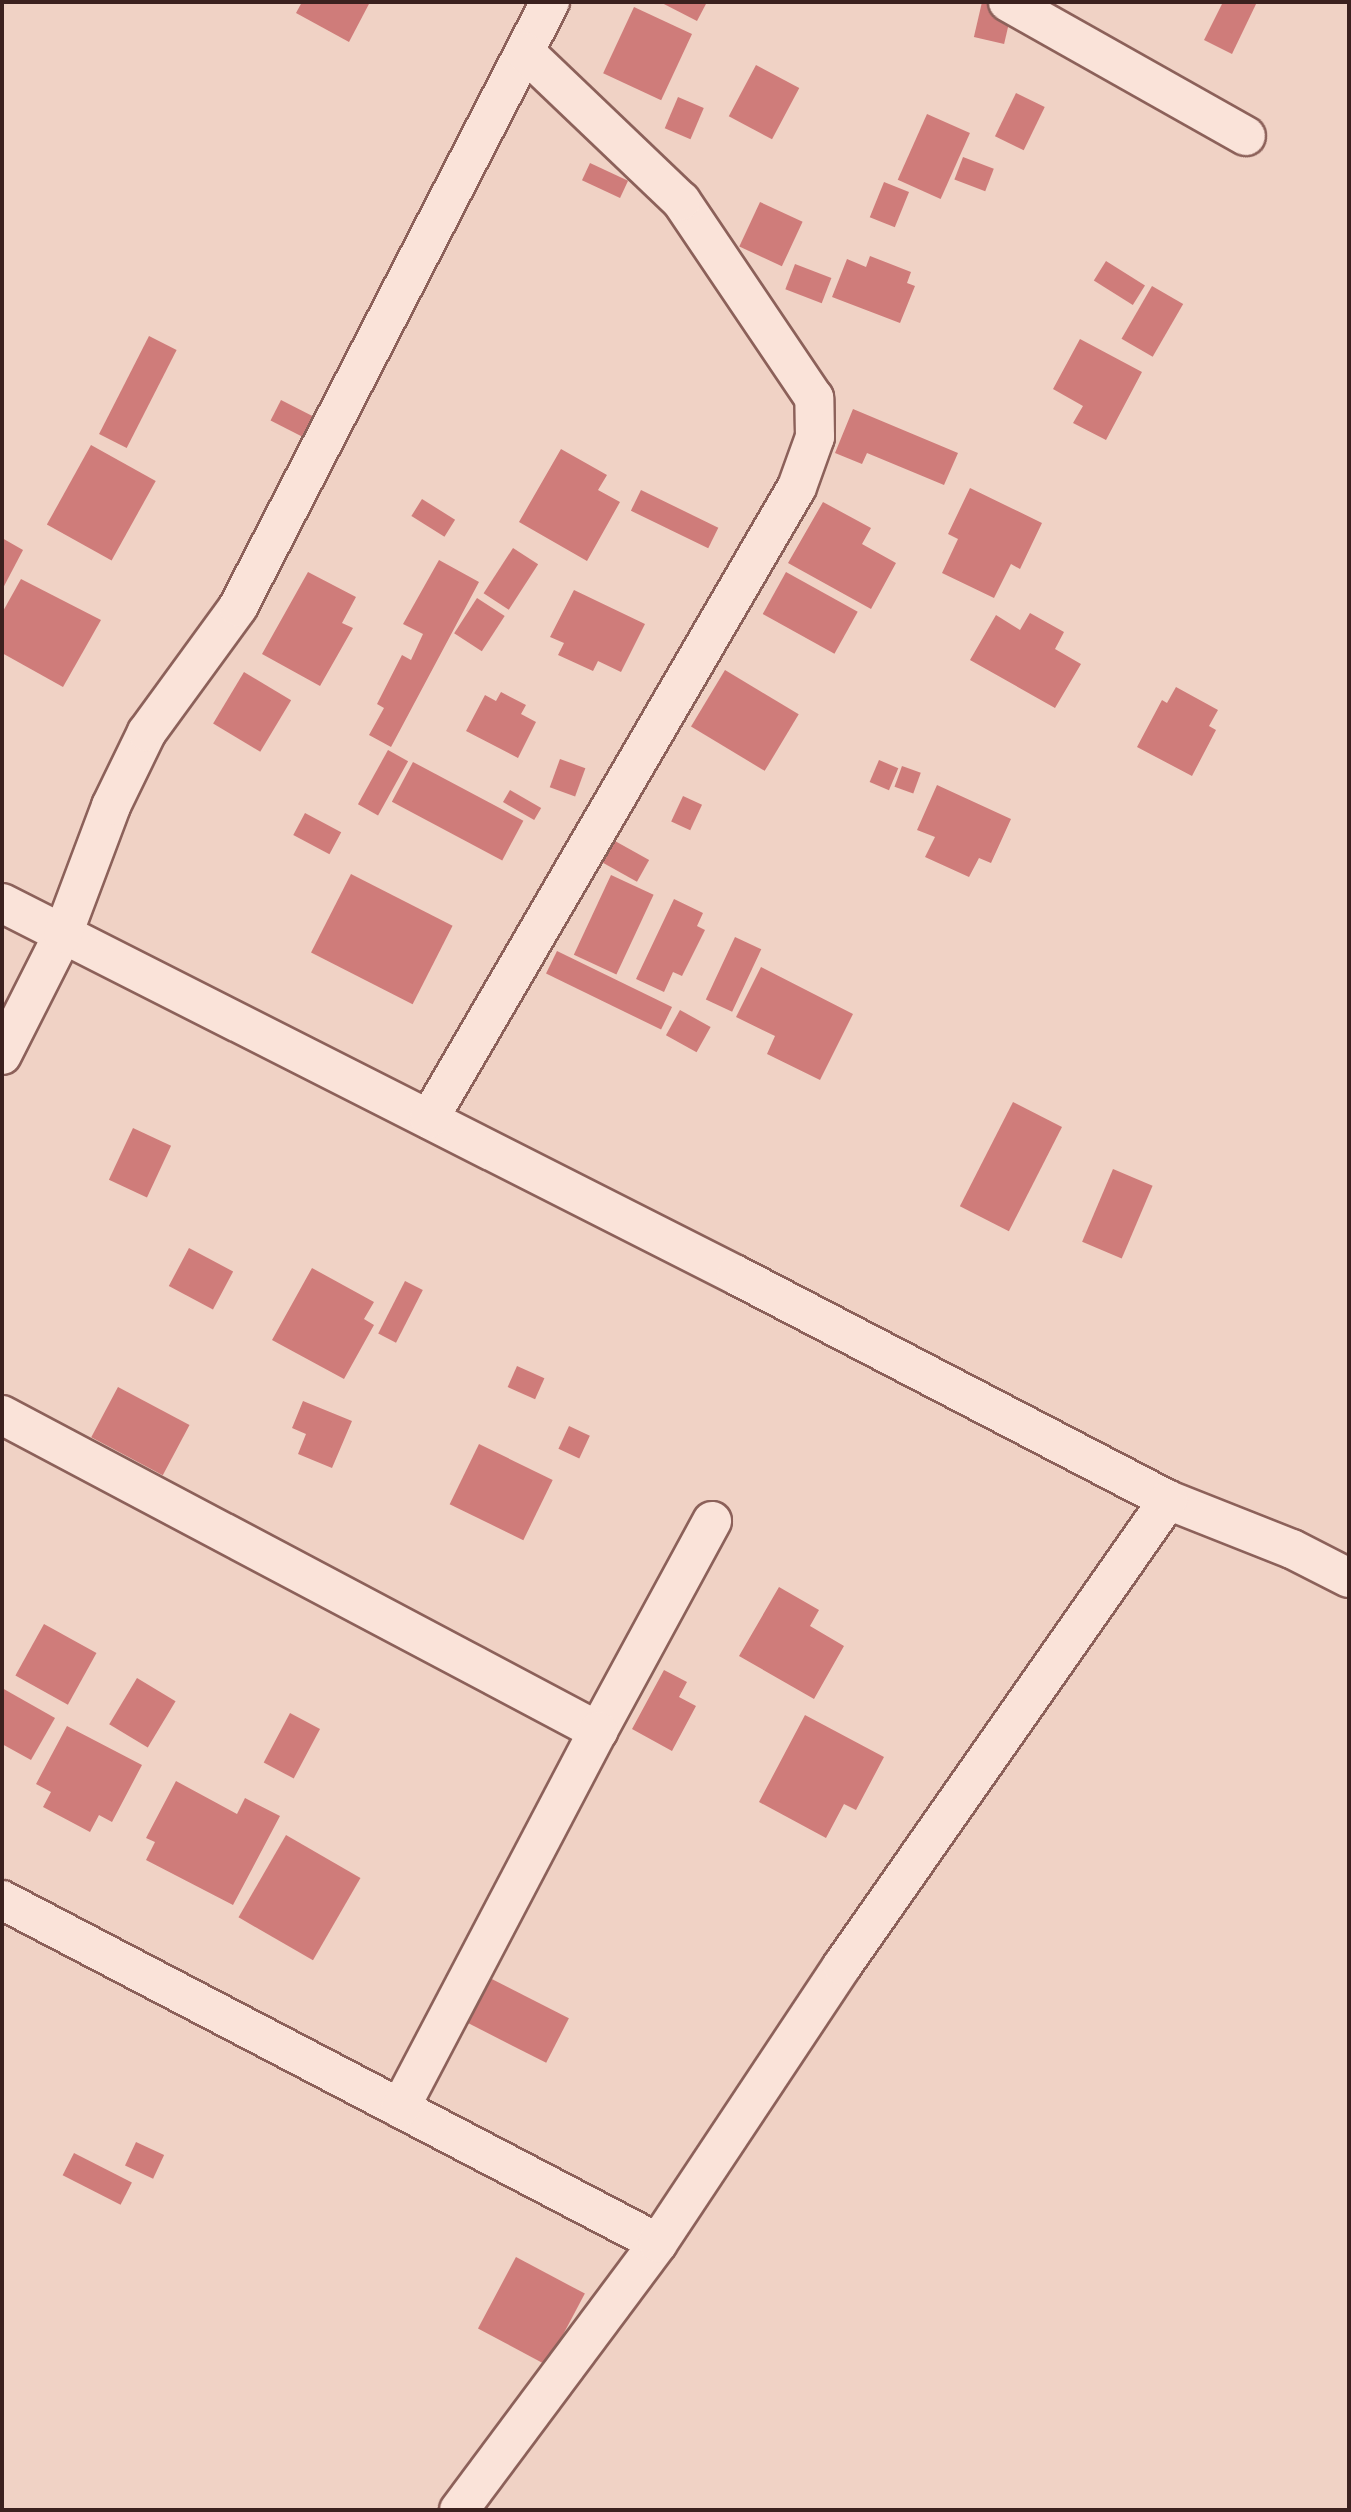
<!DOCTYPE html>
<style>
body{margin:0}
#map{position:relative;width:1351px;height:2512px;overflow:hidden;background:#f0d2c5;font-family:Merriweather,serif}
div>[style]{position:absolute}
.building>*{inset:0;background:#cf7c7a;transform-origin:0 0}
.roads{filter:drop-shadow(2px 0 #8c615a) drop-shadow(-2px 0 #8c615a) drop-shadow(0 2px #8c615a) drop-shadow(0 -2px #8c615a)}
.minor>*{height:38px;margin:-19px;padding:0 19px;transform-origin:19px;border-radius:19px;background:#fae3d9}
span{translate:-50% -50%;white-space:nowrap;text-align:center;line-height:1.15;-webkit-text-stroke:5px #f7e0d5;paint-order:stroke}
.frame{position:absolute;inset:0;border:4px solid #3b211f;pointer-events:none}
</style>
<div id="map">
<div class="building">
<i style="clip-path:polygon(302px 2px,370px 2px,349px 42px,296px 13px)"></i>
<i style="clip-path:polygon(660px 2px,707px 2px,697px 21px)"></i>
<i style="left:982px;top:2px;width:31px;height:36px;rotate:13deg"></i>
<i style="clip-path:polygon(1223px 2px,1257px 2px,1232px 54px,1204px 40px)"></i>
<i style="left:634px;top:7px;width:64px;height:73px;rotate:25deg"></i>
<i style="left:756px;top:65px;width:49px;height:58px;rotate:28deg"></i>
<i style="left:1016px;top:93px;width:32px;height:48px;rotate:26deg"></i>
<i style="left:678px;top:97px;width:28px;height:34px;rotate:23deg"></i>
<i style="left:927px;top:114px;width:47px;height:72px;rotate:24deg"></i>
<i style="left:963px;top:157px;width:33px;height:24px;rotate:21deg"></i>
<i style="left:590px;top:163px;width:42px;height:19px;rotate:25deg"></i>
<i style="left:884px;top:182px;width:27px;height:38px;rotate:22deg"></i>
<i style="left:760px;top:202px;width:47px;height:49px;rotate:25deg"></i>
<i style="clip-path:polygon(870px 256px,911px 272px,907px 283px,915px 286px,900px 323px,832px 297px,847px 259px,866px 267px)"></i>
<i style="left:1106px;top:261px;width:46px;height:23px;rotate:32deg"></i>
<i style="left:795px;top:264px;width:39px;height:27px;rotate:21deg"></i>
<i style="left:1152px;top:286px;width:36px;height:61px;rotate:30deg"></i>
<i style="left:149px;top:336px;width:31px;height:110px;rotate:27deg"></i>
<i style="clip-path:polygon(1080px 339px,1142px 372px,1106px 440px,1073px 423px,1083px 406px,1053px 389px)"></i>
<i style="left:281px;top:400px;width:44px;height:23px;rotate:27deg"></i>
<i style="clip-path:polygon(853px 409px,958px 453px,944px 485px,867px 453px,862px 464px,835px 453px)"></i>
<i style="left:91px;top:445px;width:74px;height:91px;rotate:29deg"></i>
<i style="clip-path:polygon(561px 449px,607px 475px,598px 490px,620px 502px,587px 561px,519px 522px)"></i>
<i style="clip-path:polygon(970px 488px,1042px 523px,1020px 569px,1011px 564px,994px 598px,942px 573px,958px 539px,948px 534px)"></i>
<i style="left:641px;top:490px;width:86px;height:23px;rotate:26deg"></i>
<i style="left:422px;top:499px;width:39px;height:20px;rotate:32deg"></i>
<i style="clip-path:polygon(823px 502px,871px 528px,862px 544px,896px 563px,871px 609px,788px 563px)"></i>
<i style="clip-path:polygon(2px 538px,23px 550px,2px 590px)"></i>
<i style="left:513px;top:548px;width:30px;height:54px;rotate:33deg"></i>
<i style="clip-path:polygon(439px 560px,479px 582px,391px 747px,369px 735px,384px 708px,377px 704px,402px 655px,411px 660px,423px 634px,403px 624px)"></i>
<i style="clip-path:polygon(308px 572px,356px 597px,342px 623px,353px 628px,320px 686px,262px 654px)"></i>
<i style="left:786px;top:572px;width:82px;height:48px;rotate:29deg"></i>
<i style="clip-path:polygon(21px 579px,101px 620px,63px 687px,2px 653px,2px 613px)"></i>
<i style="clip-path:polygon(574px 590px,645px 624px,621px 672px,598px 661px,593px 671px,558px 655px,564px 643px,550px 637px)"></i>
<i style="left:477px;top:598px;width:33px;height:42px;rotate:33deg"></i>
<i style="clip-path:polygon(1030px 613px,1064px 632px,1055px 649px,1081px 664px,1055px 708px,970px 660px,996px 615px,1020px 630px)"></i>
<i style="left:725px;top:670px;width:86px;height:66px;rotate:31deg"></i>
<i style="left:244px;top:672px;width:55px;height:60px;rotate:31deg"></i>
<i style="clip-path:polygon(1176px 687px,1218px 710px,1209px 726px,1216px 730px,1192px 776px,1137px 747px,1162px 700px,1167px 703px)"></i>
<i style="clip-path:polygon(501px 692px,526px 705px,521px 714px,536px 722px,518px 758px,466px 731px,485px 695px,496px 701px)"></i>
<i style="left:388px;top:750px;width:23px;height:62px;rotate:29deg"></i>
<i style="left:560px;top:759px;width:27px;height:30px;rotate:20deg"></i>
<i style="left:879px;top:760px;width:21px;height:24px;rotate:23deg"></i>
<i style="left:413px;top:762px;width:125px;height:45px;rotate:28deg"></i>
<i style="left:902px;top:766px;width:20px;height:22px;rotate:20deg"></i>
<i style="clip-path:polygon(937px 785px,1011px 819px,991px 863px,979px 858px,969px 877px,925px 857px,935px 837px,917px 830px)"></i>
<i style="left:510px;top:790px;width:36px;height:14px;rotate:30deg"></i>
<i style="left:683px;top:796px;width:21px;height:28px;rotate:25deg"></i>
<i style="left:305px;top:813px;width:41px;height:25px;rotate:28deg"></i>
<i style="left:615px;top:841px;width:39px;height:25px;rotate:29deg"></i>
<i style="left:351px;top:874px;width:114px;height:88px;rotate:27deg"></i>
<i style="left:611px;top:875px;width:47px;height:88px;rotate:25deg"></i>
<i style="clip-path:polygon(674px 899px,703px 913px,697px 926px,705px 930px,682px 976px,673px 972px,664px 992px,636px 979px)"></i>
<i style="left:735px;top:937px;width:29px;height:69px;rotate:25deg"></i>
<i style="left:557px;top:951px;width:128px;height:25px;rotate:26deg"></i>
<i style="clip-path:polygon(761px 967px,853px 1014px,820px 1080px,767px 1054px,775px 1036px,736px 1017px)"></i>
<i style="left:680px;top:1010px;width:35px;height:29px;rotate:29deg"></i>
<i style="left:1013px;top:1102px;width:55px;height:117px;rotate:27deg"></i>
<i style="left:133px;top:1128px;width:42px;height:57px;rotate:25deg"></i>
<i style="left:1113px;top:1169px;width:43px;height:79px;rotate:23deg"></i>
<i style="left:189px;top:1248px;width:50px;height:43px;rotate:28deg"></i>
<i style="clip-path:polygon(312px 1268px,374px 1302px,364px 1319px,374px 1325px,344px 1379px,272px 1340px)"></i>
<i style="left:405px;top:1281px;width:20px;height:59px;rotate:27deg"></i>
<i style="left:517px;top:1366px;width:30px;height:23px;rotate:24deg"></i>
<i style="left:118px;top:1387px;width:81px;height:57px;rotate:28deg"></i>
<i style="clip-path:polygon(303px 1401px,352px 1421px,332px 1468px,298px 1454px,306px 1434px,292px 1428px)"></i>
<i style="left:569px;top:1426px;width:23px;height:25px;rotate:25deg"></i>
<i style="left:479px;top:1444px;width:82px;height:67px;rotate:26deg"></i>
<i style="clip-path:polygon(779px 1587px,819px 1610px,810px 1626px,844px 1646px,814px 1699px,739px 1656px)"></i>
<i style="left:44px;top:1624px;width:60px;height:59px;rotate:29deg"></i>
<i style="clip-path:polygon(664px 1670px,687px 1682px,679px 1697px,696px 1706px,672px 1751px,632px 1729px)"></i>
<i style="left:137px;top:1678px;width:45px;height:54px;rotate:31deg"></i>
<i style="clip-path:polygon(2px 1688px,55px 1718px,31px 1760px,2px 1744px)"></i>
<i style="left:290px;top:1713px;width:34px;height:56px;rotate:28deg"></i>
<i style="clip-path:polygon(805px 1715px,884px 1757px,856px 1810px,844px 1804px,826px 1838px,759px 1802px)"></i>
<i style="clip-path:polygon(67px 1726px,142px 1765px,112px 1822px,99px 1815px,90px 1832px,43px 1807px,51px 1792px,36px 1784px)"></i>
<i style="clip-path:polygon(176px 1781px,237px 1814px,245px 1798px,280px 1816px,233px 1905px,146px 1860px,155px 1842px,146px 1838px)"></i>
<i style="left:286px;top:1835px;width:86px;height:95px;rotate:30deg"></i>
<i style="left:478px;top:1972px;width:102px;height:50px;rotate:27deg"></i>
<i style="left:136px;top:2142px;width:31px;height:26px;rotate:25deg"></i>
<i style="left:74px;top:2153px;width:65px;height:25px;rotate:27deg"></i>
<i style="left:516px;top:2257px;width:78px;height:81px;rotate:28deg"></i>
</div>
<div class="roads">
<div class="minor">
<i style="left:1008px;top:2px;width:273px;rotate:29.4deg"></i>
<i style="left:2px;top:903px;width:823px;rotate:26.88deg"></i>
<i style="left:736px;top:1275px;width:487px;rotate:27.5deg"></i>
<i style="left:1168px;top:1500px;width:133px;rotate:21.6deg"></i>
<i style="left:1292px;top:1549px;width:64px;rotate:27deg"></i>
<i style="left:2px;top:1055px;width:136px;rotate:-63.2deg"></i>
<i style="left:63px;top:934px;width:137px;rotate:-69.4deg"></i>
<i style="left:111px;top:806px;width:82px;rotate:-64.1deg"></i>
<i style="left:147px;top:732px;width:155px;rotate:-53.9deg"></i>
<i style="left:238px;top:607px;width:681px;rotate:-62.72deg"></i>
<i style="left:429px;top:1119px;width:731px;rotate:-59.79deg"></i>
<i style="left:797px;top:487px;width:53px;rotate:-70.2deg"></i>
<i style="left:815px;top:437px;width:39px;rotate:-91deg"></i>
<i style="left:814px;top:398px;width:238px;rotate:-124deg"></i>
<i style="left:681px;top:201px;width:216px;rotate:-136.3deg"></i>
<i style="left:2px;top:1415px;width:675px;rotate:27.93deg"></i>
<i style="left:598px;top:1731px;width:239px;rotate:-61.5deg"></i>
<i style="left:2px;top:1900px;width:740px;rotate:27.6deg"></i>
<i style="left:400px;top:2108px;width:426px;rotate:-62.3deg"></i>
<i style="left:459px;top:2510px;width:333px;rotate:-53.3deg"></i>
<i style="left:658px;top:2243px;width:333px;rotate:-56.4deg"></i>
<i style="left:842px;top:1966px;width:569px;rotate:-55.02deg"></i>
</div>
</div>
<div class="frame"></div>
</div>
